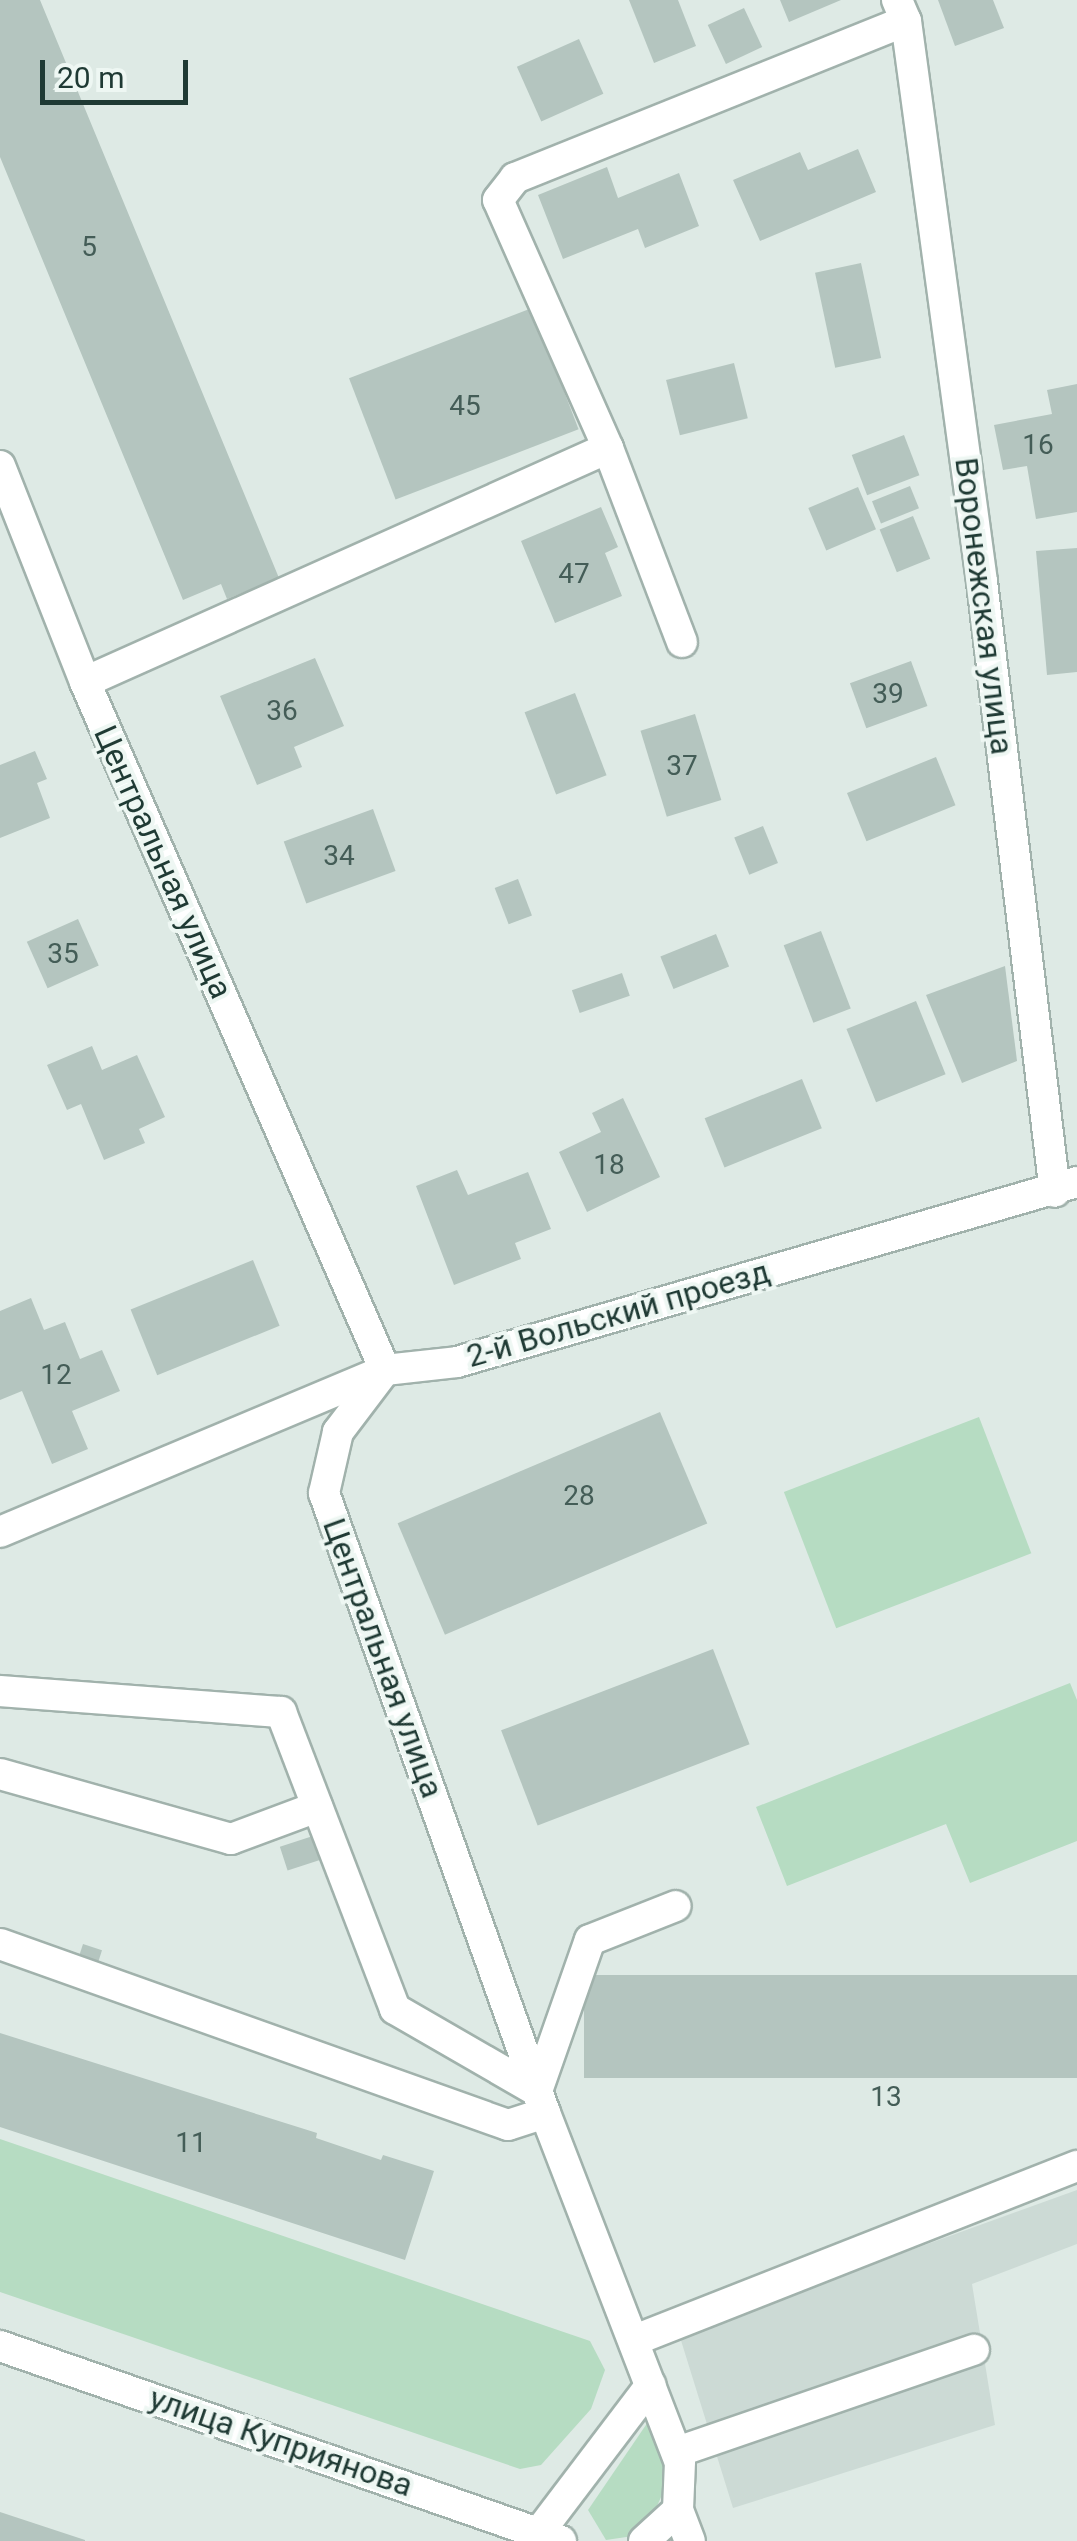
<!DOCTYPE html>
<meta charset="utf-8">
<style>
body{margin:0}
#map{position:relative;width:1077px;height:2541px;overflow:hidden;background:#deeae5;font-family:Roboto,sans-serif}
div>[style]{position:absolute}
.built>*{inset:0;background:#ccdad5}
.green>*{inset:0;background:#b6dcc2;transform-origin:0 0}
.building>*{inset:0;background:#b4c5bf;transform-origin:0 0}
.roads{filter:drop-shadow(2px 0 #a1b2ac) drop-shadow(-2px 0 #a1b2ac) drop-shadow(0 2px #a1b2ac) drop-shadow(0 -2px #a1b2ac)}
.lane>*{height:30px;margin:-15px;padding:0 15px;transform-origin:15px;border-radius:15px;background:#fff}
.street>*{height:30px;margin:-15px;padding:0 15px;transform-origin:15px;border-radius:15px;background:#fff}
span{translate:-50% -50%;white-space:nowrap;text-align:center;line-height:1.15;-webkit-text-stroke:8px #eef7f3;paint-order:stroke}
.number-label{font-size:28px;color:#445d57}
.number-label span{-webkit-text-stroke-width:0}
.street-label{font-size:32px;color:#1f3a34}
.scale{position:absolute;left:40px;top:60px;width:148px;height:45px;box-sizing:border-box;border:5px solid #1f3a34;border-top:0;padding-left:12px;font-size:30px;line-height:35px;white-space:nowrap;color:#1f3a34;-webkit-text-stroke:8px #eef7f3;paint-order:stroke}
</style>
<div id="map">
<div class="built">
<i style="clip-path:polygon(1077px 2190px,1077px 2244px,972px 2284px,995px 2425px,733px 2508px,679px 2334px)"></i>
</div>
<div class="green">
<i style="left:979px;top:1417px;width:146px;height:209px;rotate:69deg"></i>
<i style="clip-path:polygon(1070px 1683px,1077px 1700px,1077px 1841px,970px 1883px,946px 1824px,787px 1886px,756px 1807px)"></i>
<i style="clip-path:polygon(0 2139px,590px 2341px,605px 2370px,591px 2409px,541px 2465px,520px 2469px,0 2292px)"></i>
<i style="clip-path:polygon(650px 2419px,666px 2461px,666px 2486px,653px 2515px,633px 2536px,606px 2540px,588px 2510px)"></i>
</div>
<div class="building">
<i style="clip-path:polygon(0 0,40px 0,279px 578px,227px 599px,221px 584px,183px 600px,0 157px)"></i>
<i style="clip-path:polygon(629px 0,678px 0,696px 46px,654px 63px)"></i>
<i style="clip-path:polygon(780px 0,841px 0,789px 22px)"></i>
<i style="clip-path:polygon(938px 0,993px 0,1004px 28px,955px 46px)"></i>
<i style="left:744px;top:8px;width:43px;height:40px;rotate:65deg"></i>
<i style="left:579px;top:39px;width:60px;height:68px;rotate:66deg"></i>
<i style="clip-path:polygon(858px 149px,876px 192px,760px 241px,733px 180px,800px 152px,808px 170px)"></i>
<i style="clip-path:polygon(607px 167px,618px 198px,679px 173px,699px 226px,645px 248px,638px 229px,563px 259px,538px 195px)"></i>
<i style="left:861px;top:263px;width:97px;height:47px;rotate:78deg"></i>
<i style="left:532px;top:308px;width:130px;height:196px;rotate:69deg"></i>
<i style="left:734px;top:363px;width:57px;height:70px;rotate:76deg"></i>
<i style="clip-path:polygon(1077px 384px,1077px 512px,1036px 519px,1027px 466px,1003px 470px,994px 425px,1052px 414px,1047px 390px)"></i>
<i style="left:904px;top:435px;width:43px;height:56px;rotate:69deg"></i>
<i style="left:910px;top:486px;width:24px;height:41px;rotate:68deg"></i>
<i style="left:858px;top:487px;width:46px;height:54px;rotate:67deg"></i>
<i style="clip-path:polygon(601px 507px,618px 547px,605px 553px,622px 596px,555px 623px,521px 541px)"></i>
<i style="left:913px;top:516px;width:46px;height:36px;rotate:68deg"></i>
<i style="clip-path:polygon(1077px 548px,1077px 672px,1047px 675px,1036px 551px)"></i>
<i style="clip-path:polygon(315px 658px,344px 726px,294px 747px,302px 767px,257px 785px,220px 696px)"></i>
<i style="left:911px;top:661px;width:48px;height:65px;rotate:70deg"></i>
<i style="left:575px;top:693px;width:88px;height:54px;rotate:69deg"></i>
<i style="left:695px;top:714px;width:90px;height:57px;rotate:73deg"></i>
<i style="clip-path:polygon(35px 751px,47px 779px,37px 783px,50px 818px,0 838px,0 765px)"></i>
<i style="left:936px;top:757px;width:52px;height:96px;rotate:68deg"></i>
<i style="left:373px;top:809px;width:66px;height:95px;rotate:70deg"></i>
<i style="left:763px;top:826px;width:40px;height:31px;rotate:68deg"></i>
<i style="left:518px;top:879px;width:39px;height:25px;rotate:69deg"></i>
<i style="left:78px;top:919px;width:51px;height:56px;rotate:66deg"></i>
<i style="left:821px;top:931px;width:83px;height:40px;rotate:69deg"></i>
<i style="left:716px;top:934px;width:35px;height:60px;rotate:68deg"></i>
<i style="clip-path:polygon(1005px 966px,1017px 1061px,962px 1083px,926px 995px)"></i>
<i style="left:622px;top:973px;width:24px;height:53px;rotate:71deg"></i>
<i style="left:916px;top:1001px;width:79px;height:75px;rotate:68deg"></i>
<i style="clip-path:polygon(92px 1046px,102px 1070px,137px 1055px,165px 1117px,139px 1129px,145px 1143px,104px 1160px,81px 1104px,67px 1110px,47px 1065px)"></i>
<i style="left:802px;top:1079px;width:53px;height:105px;rotate:68deg"></i>
<i style="clip-path:polygon(623px 1098px,660px 1177px,587px 1212px,559px 1152px,601px 1132px,592px 1113px)"></i>
<i style="clip-path:polygon(457px 1170px,468px 1195px,528px 1172px,551px 1229px,515px 1243px,521px 1259px,454px 1285px,416px 1186px)"></i>
<i style="left:253px;top:1260px;width:71px;height:132px;rotate:68deg"></i>
<i style="clip-path:polygon(31px 1298px,44px 1330px,65px 1322px,80px 1359px,102px 1350px,120px 1391px,72px 1411px,88px 1449px,52px 1464px,22px 1391px,0 1400px,0 1311px)"></i>
<i style="left:660px;top:1412px;width:121px;height:285px;rotate:67deg"></i>
<i style="left:713px;top:1649px;width:102px;height:227px;rotate:69deg"></i>
<i style="left:316px;top:1835px;width:25px;height:38px;rotate:72deg"></i>
<i style="left:83px;top:1944px;width:20px;height:19px;rotate:18deg"></i>
<i style="left:1077px;top:1975px;width:103px;height:493px;rotate:90deg"></i>
<i style="clip-path:polygon(0 2033px,317px 2133px,316px 2138px,381px 2160px,383px 2155px,434px 2171px,405px 2260px,0 2127px)"></i>
<i style="clip-path:polygon(0 2512px,85px 2540px,85px 2541px,0 2541px)"></i>
</div>
<div class="roads">
<div class="lane">
<i style="left:897px;top:0;width:23px;rotate:67deg"></i>
<i style="left:906px;top:21px;width:566px;rotate:82.28deg"></i>
<i style="left:982px;top:582px;width:614px;rotate:83.18deg"></i>
<i style="left:682px;top:642px;width:208px;rotate:-110.9deg"></i>
<i style="left:608px;top:448px;width:271px;rotate:-113.9deg"></i>
<i style="left:498px;top:200px;width:28px;rotate:-52deg"></i>
<i style="left:515px;top:178px;width:421px;rotate:-21.9deg"></i>
<i style="left:85px;top:682px;width:573px;rotate:-24.1deg"></i>
<i style="left:0;top:1532px;width:418px;rotate:-22.8deg"></i>
<i style="left:0;top:1691px;width:282px;rotate:4.3deg"></i>
<i style="left:281px;top:1712px;width:318px;rotate:69deg"></i>
<i style="left:395px;top:2009px;width:164px;rotate:30deg"></i>
<i style="left:537px;top:2091px;width:160px;rotate:-70.7deg"></i>
<i style="left:590px;top:1940px;width:92px;rotate:-21.6deg"></i>
<i style="left:0;top:1774px;width:240px;rotate:15.7deg"></i>
<i style="left:231px;top:1839px;width:92px;rotate:-20.4deg"></i>
<i style="left:0;top:1944px;width:539px;rotate:19.61deg"></i>
<i style="left:508px;top:2125px;width:39px;rotate:-18deg"></i>
<i style="left:677px;top:2452px;width:314px;rotate:-19deg"></i>
<i style="left:540px;top:2531px;width:183px;rotate:-52.8deg"></i>
</div>
<div class="street">
<i style="left:0;top:466px;width:232px;rotate:68.5deg"></i>
<i style="left:85px;top:682px;width:751px;rotate:66.44deg"></i>
<i style="left:385px;top:1370px;width:78px;rotate:127.2deg"></i>
<i style="left:338px;top:1432px;width:63px;rotate:102.9deg"></i>
<i style="left:324px;top:1493px;width:658px;rotate:70.38deg"></i>
<i style="left:545px;top:2113px;width:374px;rotate:68.9deg"></i>
<i style="left:680px;top:2462px;width:48px;rotate:92.4deg"></i>
<i style="left:678px;top:2510px;width:33px;rotate:69deg"></i>
<i style="left:385px;top:1370px;width:72px;rotate:-6.3deg"></i>
<i style="left:457px;top:1362px;width:646px;rotate:-16.19deg"></i>
<i style="left:635px;top:2340px;width:475px;rotate:-21.5deg"></i>
<i style="left:0;top:2346px;width:594px;rotate:19.17deg"></i>
<i style="left:644px;top:2541px;width:46px;rotate:-42.4deg"></i>
</div>
</div>
<div class="number-label">
<span style="left:89px;top:247px">5</span>
<span style="left:465px;top:406px">45</span>
<span style="left:1038px;top:445px">16</span>
<span style="left:574px;top:574px">47</span>
<span style="left:888px;top:694px">39</span>
<span style="left:282px;top:711px">36</span>
<span style="left:682px;top:766px">37</span>
<span style="left:339px;top:856px">34</span>
<span style="left:63px;top:954px">35</span>
<span style="left:609px;top:1165px">18</span>
<span style="left:56px;top:1375px">12</span>
<span style="left:579px;top:1496px">28</span>
<span style="left:886px;top:2097px">13</span>
<span style="left:191px;top:2143px">11</span>
</div>
<div class="street-label">
<span style="left:984px;top:606px;rotate:83deg">Воронежская улица</span>
<span style="left:163px;top:862px;rotate:66deg">Центральная улица</span>
<span style="left:618px;top:1314px;rotate:-16deg">2-й Вольский проезд</span>
<span style="left:383px;top:1658px;rotate:70deg">Центральная улица</span>
<span style="left:281px;top:2442px;rotate:19deg">улица Куприянова</span>
</div>
<div class="scale">20 m</div>
</div>
